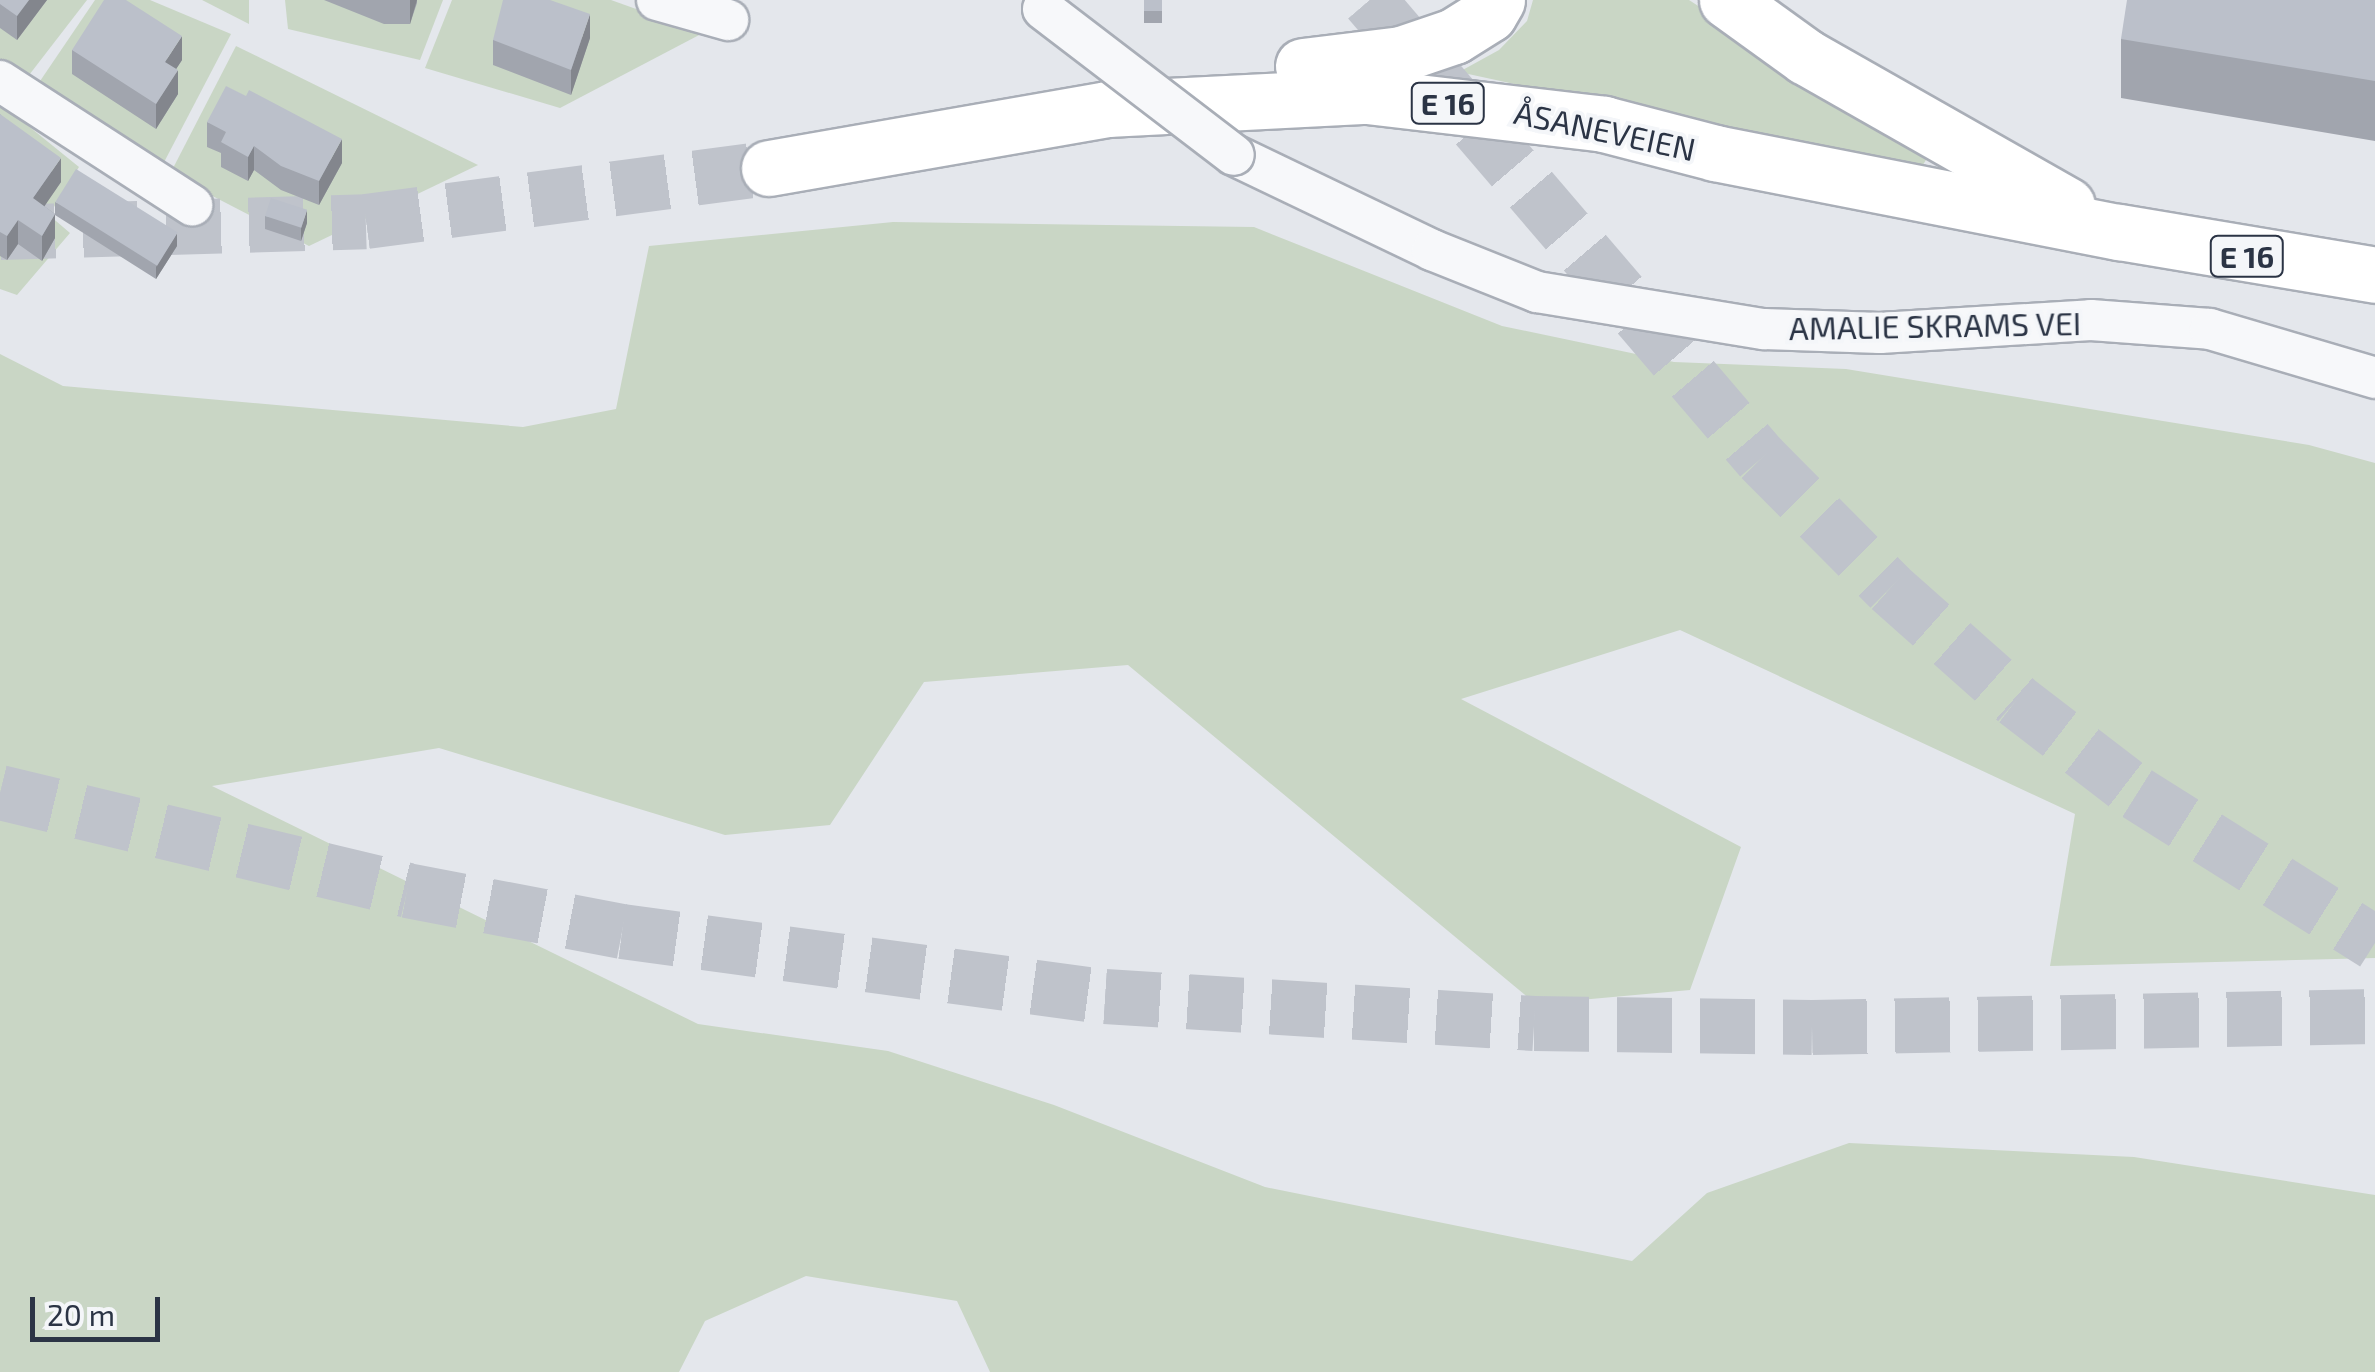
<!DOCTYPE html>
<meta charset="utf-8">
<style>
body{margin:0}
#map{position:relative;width:2375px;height:1372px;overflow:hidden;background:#e4e7ec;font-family:"Exo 2",sans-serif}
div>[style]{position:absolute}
.green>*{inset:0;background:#c9d6c5}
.trunk-tunnel>*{height:55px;margin-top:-27.5px;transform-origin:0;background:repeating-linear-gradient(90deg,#bfc3cb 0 55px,transparent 0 83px)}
.roads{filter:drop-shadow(2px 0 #a9aeb7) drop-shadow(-2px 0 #a9aeb7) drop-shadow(0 2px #a9aeb7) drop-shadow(0 -2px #a9aeb7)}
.minor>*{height:40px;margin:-20px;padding:0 20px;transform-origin:20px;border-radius:20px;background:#f7f8fa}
.trunk>*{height:55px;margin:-27.5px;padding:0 27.5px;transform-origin:27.5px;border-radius:27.5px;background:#fff}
.bridges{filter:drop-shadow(2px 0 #a9aeb7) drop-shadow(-2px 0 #a9aeb7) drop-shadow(0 2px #a9aeb7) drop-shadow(0 -2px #a9aeb7)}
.minor-bridge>*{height:40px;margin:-20px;padding:0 20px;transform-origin:20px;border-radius:20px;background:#f7f8fa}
.wall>*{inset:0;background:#a1a5ae;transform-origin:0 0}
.shaded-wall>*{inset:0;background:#83868d}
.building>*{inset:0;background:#bbc0ca;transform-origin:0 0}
span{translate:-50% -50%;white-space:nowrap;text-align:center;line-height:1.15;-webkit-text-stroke:8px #f4f6f9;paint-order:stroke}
.shield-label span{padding:2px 8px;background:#f4f6f9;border:2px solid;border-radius:8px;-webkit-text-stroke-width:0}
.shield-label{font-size:30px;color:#2b3445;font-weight:700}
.street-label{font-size:32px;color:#2b3445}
.scale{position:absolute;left:30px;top:1297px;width:130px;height:45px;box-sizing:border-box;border:5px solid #2b3445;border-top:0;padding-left:12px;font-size:30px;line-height:35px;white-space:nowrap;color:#2b3445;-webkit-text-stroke:8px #f4f6f9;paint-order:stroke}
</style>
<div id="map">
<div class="green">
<i style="clip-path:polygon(0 0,87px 0,26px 79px,0 59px)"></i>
<i style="clip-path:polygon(95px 0,150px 0,231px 34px,161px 168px,36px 87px)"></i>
<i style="clip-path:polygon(202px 0,249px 0,249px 24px)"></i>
<i style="clip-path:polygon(285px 0,443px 0,420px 60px,288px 29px)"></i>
<i style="clip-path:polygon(452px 0,611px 0,703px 33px,560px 108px,425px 68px)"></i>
<i style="clip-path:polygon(1533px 0,1689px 0,1929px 155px,1921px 168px,1801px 146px,1459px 72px,1499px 50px,1527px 21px)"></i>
<i style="clip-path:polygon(236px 46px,478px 165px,309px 246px,170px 174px)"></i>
<i style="clip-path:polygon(0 103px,79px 167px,49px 215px,70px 233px,17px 295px,0 289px)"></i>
<i style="clip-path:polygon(893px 222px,1254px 227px,1502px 326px,1674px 362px,1846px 369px,2309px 445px,2375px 463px,2375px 958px,2050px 966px,2075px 814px,1680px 630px,1461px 699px,1741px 847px,1690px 990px,1536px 1004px,1128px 665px,924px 682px,830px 825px,725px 835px,439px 748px,212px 786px,698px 1024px,888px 1051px,1054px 1105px,1265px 1187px,1632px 1261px,1707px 1193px,1849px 1143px,2134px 1157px,2375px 1195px,2375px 1372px,990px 1372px,957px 1301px,806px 1276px,705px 1321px,679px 1372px,0 1372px,0 354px,63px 386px,523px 427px,616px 409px,649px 246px)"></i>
</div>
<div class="trunk-tunnel">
<i style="left:1369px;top:0;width:603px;rotate:49.44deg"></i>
<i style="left:1761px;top:458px;width:183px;rotate:45.2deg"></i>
<i style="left:1890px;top:588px;width:169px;rotate:41.6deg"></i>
<i style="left:2016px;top:700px;width:153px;rotate:37.5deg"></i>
<i style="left:2137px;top:793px;width:281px;rotate:32.2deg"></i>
<i style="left:0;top:232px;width:366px;rotate:-1.7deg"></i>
<i style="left:366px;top:221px;width:406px;rotate:-7.5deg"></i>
<i style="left:0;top:792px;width:419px;rotate:13.5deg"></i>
<i style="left:407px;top:890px;width:219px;rotate:10.8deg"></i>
<i style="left:622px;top:931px;width:487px;rotate:7.7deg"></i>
<i style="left:1105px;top:996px;width:430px;rotate:3.6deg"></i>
<i style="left:1534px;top:1023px;width:278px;rotate:0.8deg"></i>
<i style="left:1812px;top:1027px;width:563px;rotate:-1.12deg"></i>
</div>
<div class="roads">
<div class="minor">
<i style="left:657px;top:0;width:74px;rotate:15.7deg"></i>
<i style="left:0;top:81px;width:229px;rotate:32.9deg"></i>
<i style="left:1234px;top:155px;width:220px;rotate:25.6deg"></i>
<i style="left:1432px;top:250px;width:113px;rotate:21.8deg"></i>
<i style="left:1537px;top:292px;width:230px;rotate:9.3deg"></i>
<i style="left:1764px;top:329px;width:116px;rotate:2deg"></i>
<i style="left:1880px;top:333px;width:211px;rotate:-3.5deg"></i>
<i style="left:2091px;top:320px;width:119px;rotate:4.3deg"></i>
<i style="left:2210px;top:329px;width:172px;rotate:16.5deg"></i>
</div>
<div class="trunk">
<i style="left:1727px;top:0;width:97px;rotate:35.8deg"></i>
<i style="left:1806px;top:57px;width:300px;rotate:29.6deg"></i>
<i style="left:1303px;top:66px;width:99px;rotate:-7deg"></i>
<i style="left:1401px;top:54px;width:56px;rotate:-18.8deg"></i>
<i style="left:1454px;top:36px;width:41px;rotate:-32.2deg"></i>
<i style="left:1489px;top:14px;width:16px;rotate:-60deg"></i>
<i style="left:769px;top:168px;width:343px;rotate:-9.9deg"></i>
<i style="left:1107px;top:109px;width:260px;rotate:-2.9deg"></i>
<i style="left:1367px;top:96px;width:239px;rotate:6.7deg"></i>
<i style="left:1604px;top:124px;width:115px;rotate:14.6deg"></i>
<i style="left:1715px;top:153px;width:412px;rotate:11.1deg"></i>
<i style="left:2119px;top:232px;width:260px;rotate:9.5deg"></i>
</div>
</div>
<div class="bridges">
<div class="minor-bridge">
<i style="left:1043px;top:9px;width:240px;rotate:37.4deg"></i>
</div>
</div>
<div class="wall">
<i style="clip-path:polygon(0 0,47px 0,17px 40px,0 28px)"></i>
<i style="clip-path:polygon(324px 0,417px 0,417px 3px,410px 24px,384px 24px)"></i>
<i style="left:1144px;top:0;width:18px;height:23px"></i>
<i style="clip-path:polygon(2375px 0,2375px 141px,2121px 98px,2121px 39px)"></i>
<i style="clip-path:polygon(590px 38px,571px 95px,493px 65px,493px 40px)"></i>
<i style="clip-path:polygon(72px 50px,182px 60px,176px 69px,178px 94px,156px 129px,72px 74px)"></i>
<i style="clip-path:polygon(0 114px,61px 182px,44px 206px,55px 214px,55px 202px,177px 246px,156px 279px,55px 215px,55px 238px,42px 261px,18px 244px,7px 260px,0 256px)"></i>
<i style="clip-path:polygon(207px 122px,342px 163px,319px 205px,281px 190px,254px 170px,248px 181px,221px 167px,221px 153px,207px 147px)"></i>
<i style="clip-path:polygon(265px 216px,307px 223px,301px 241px,265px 229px)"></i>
</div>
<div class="shaded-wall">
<i style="clip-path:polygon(29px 0,47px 0,17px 40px,17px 16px)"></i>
<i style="clip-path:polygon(410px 0,417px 0,410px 24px)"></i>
<i style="clip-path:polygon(590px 14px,590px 38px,571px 95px,571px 70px)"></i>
<i style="clip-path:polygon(182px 36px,182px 60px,165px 86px,165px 62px)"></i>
<i style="clip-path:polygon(178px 70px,178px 94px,156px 129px,156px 104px)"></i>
<i style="clip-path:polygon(342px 139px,342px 163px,319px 205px,319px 181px)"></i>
<i style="clip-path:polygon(254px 146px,254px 170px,248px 181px,248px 157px)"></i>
<i style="clip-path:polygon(61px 158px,61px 182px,33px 223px,33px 198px)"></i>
<i style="clip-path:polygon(307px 210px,307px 223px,301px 241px,301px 228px)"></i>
<i style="clip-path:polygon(55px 214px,55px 238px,42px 261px,42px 236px)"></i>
<i style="clip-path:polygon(18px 220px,18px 244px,7px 260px,7px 236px)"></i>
<i style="clip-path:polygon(177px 233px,177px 246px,156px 279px,156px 267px)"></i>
</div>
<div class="building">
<i style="clip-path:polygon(0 0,29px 0,17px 16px,0 4px)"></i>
<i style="clip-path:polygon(104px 0,126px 0,182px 36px,165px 62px,178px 70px,156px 104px,72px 50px)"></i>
<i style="clip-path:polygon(503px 0,550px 0,590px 14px,571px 70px,493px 40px)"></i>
<i style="left:1144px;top:0;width:18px;height:11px"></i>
<i style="clip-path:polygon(2127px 0,2375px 0,2375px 81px,2121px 39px)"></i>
<i style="clip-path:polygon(226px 86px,246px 96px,249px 90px,342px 139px,319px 181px,281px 166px,254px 146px,248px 157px,221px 142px,226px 132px,207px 122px)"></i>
<i style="clip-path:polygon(0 114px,61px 158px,33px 198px,55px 214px,42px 236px,18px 220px,7px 236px,0 232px)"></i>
<i style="left:76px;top:169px;width:120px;height:39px;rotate:32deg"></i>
<i style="left:271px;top:198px;width:38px;height:19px;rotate:18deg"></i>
</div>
<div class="shield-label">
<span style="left:1448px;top:103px">E 16</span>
<span style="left:2247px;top:256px">E 16</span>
</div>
<div class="street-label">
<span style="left:1605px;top:130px;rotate:12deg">ÅSANEVEIEN</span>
<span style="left:1935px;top:325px;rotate:-1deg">AMALIE SKRAMS VEI</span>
</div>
<div class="scale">20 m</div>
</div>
